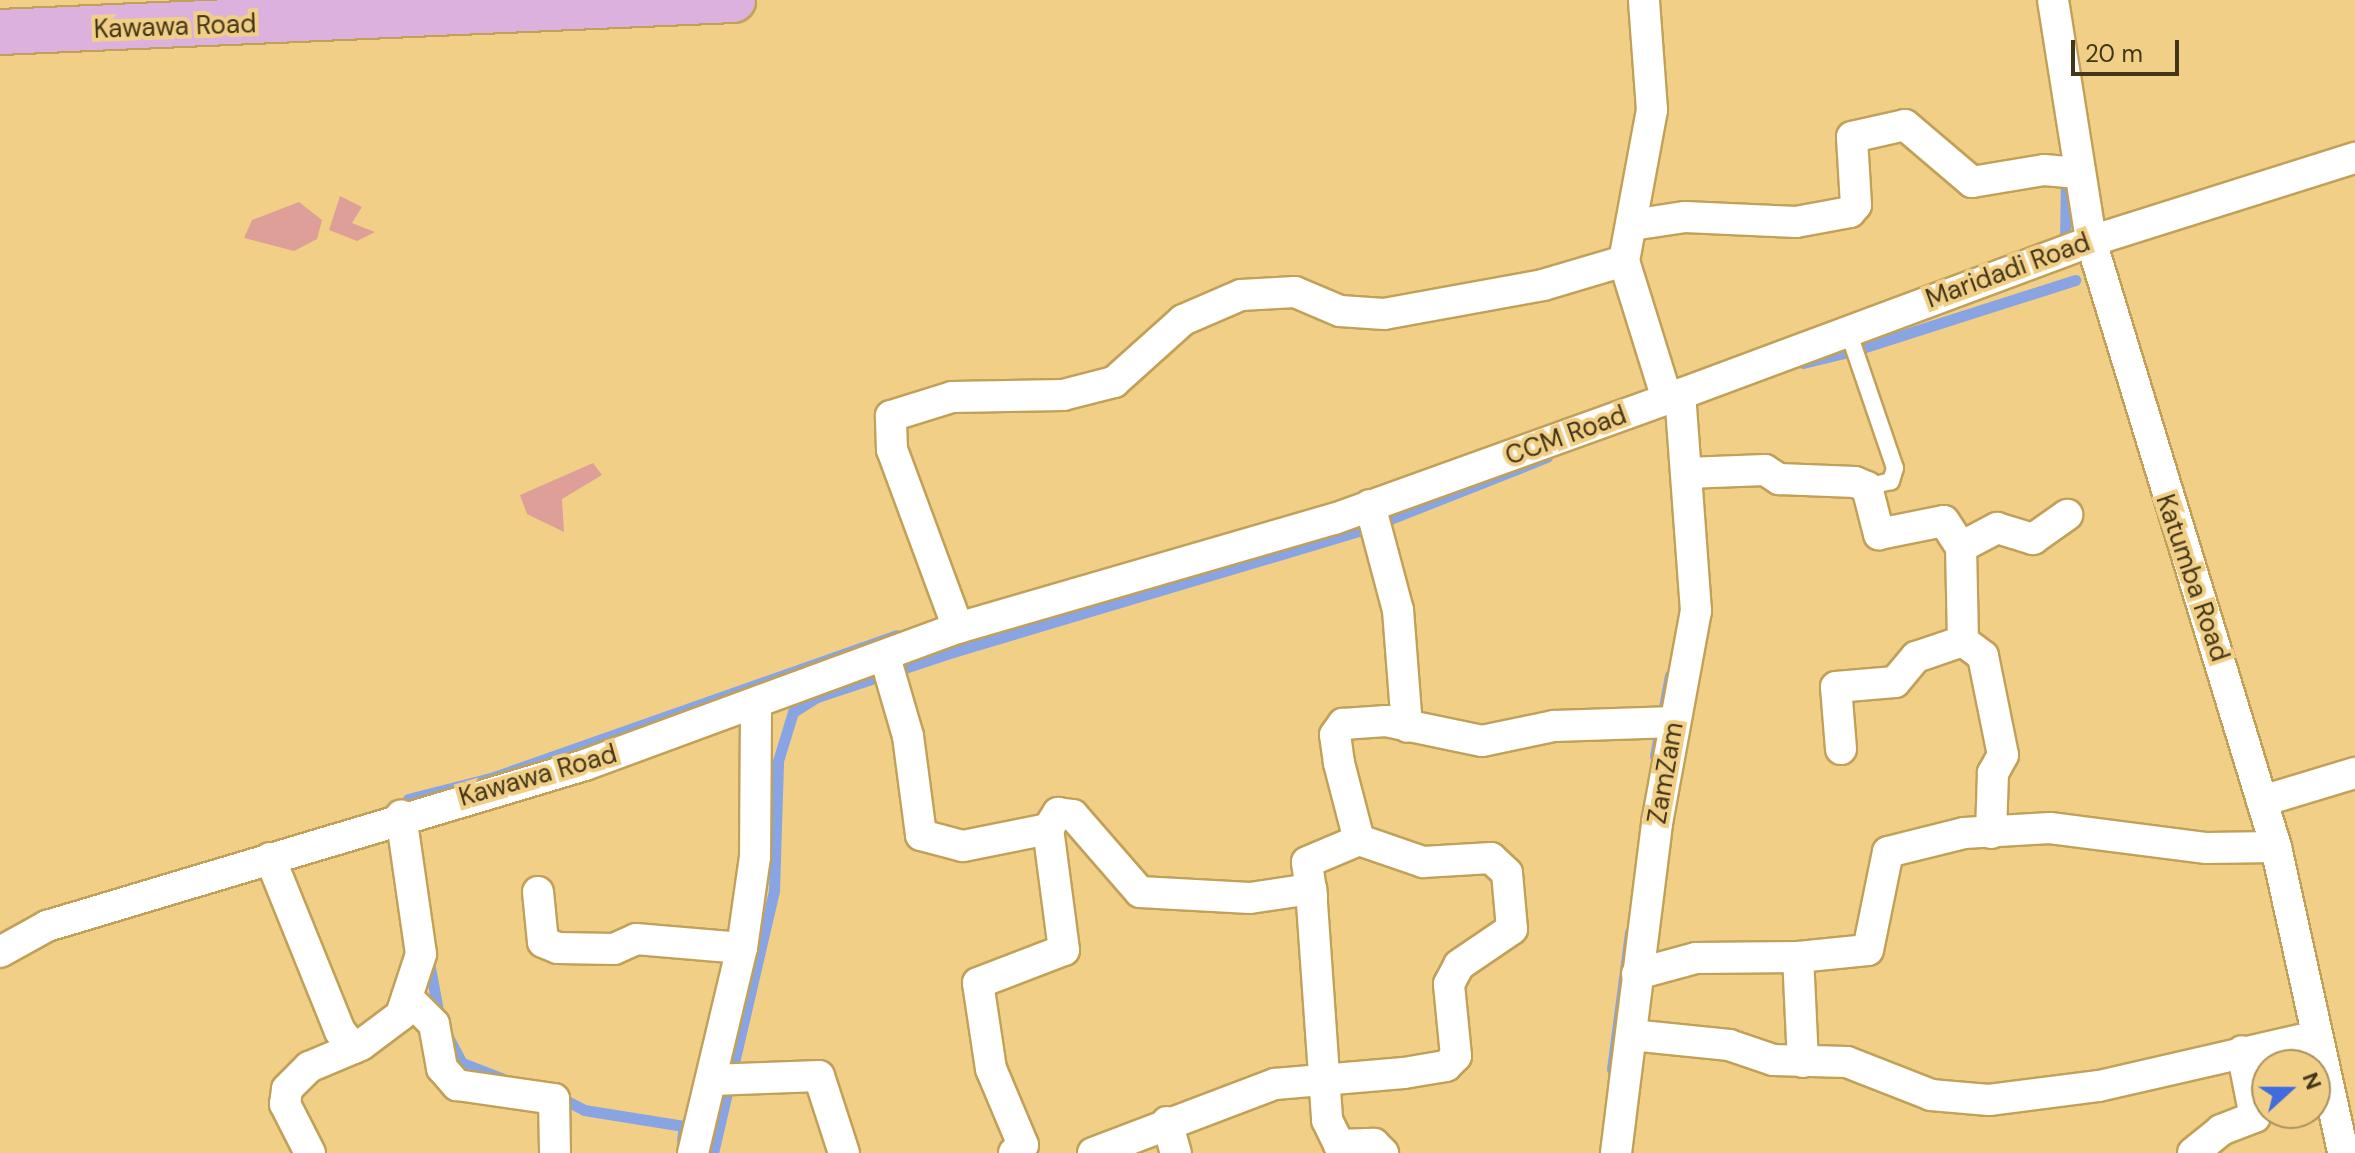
<!DOCTYPE html>
<style>
body{margin:0}
#map{position:relative;width:2355px;height:1153px;overflow:hidden;background:#f1cf87;font-family:"DM Sans",sans-serif}
div>[style]{position:absolute}
.green>*{inset:0;background:#de9f99}
.stream>*{height:11px;margin:-5.5px;padding:0 5.5px;transform-origin:5.5px;border-radius:5.5px;background:#88a4e2}
.roads{filter:drop-shadow(2px 0 #c1a159) drop-shadow(-2px 0 #c1a159) drop-shadow(0 2px #c1a159) drop-shadow(0 -2px #c1a159)}
.service>*{height:16px;margin:-8px;padding:0 8px;transform-origin:8px;border-radius:8px;background:#fff}
.minor>*{height:30px;margin:-15px;padding:0 15px;transform-origin:15px;border-radius:15px;background:#fff}
.primary>*{height:44px;margin:-22px;padding:0 22px;transform-origin:22px;border-radius:22px;background:#dcb1dd}
span{translate:-50% -50%;white-space:nowrap;text-align:center;line-height:1.15;-webkit-text-stroke:8px #f1cf87;paint-order:stroke}
.street-label{font-size:26px;color:#433618}
.north{position:absolute;left:2251px;top:1049px;width:80px;height:80px;box-sizing:border-box;background:#f1cf87;border:2px solid #ab925b;border-radius:50%;rotate:69deg;font-size:22px;font-weight:700;line-height:32px;text-align:center;color:#433618}
.north::after{content:'';display:block;margin:auto;width:28px;height:36px;background:#416cde;clip-path:polygon(50% 0,100% 100%,50% 72%,0 100%)}
.scale{position:absolute;left:2071px;top:40px;width:108px;height:36px;box-sizing:border-box;border:4px solid #433618;border-top:0;padding-left:10px;font-size:24px;line-height:28px;white-space:nowrap;color:#433618;-webkit-text-stroke:6px #f1cf87;paint-order:stroke}
</style>
<div id="map">
<div class="green">
<i style="clip-path:polygon(340px 196px,362px 207px,352px 223px,375px 232px,357px 241px,329px 230px)"></i>
<i style="clip-path:polygon(299px 202px,322px 220px,317px 239px,294px 251px,244px 238px,252px 220px)"></i>
<i style="clip-path:polygon(593px 463px,602px 475px,562px 499px,564px 532px,527px 514px,520px 495px)"></i>
</div>
<div class="stream">
<i style="left:2055px;top:244px;width:11px;rotate:-22deg"></i>
<i style="left:2065px;top:240px;width:65px;rotate:-89.1deg"></i>
<i style="left:1859px;top:349px;width:227px;rotate:-17.7deg"></i>
<i style="left:1803px;top:363px;width:50px;rotate:-13.8deg"></i>
<i style="left:1655px;top:756px;width:82px;rotate:-79.5deg"></i>
<i style="left:408px;top:799px;width:86px;rotate:-14.2deg"></i>
<i style="left:491px;top:778px;width:430px;rotate:-19.4deg"></i>
<i style="left:429px;top:962px;width:55px;rotate:79.5deg"></i>
<i style="left:447px;top:1035px;width:32px;rotate:62deg"></i>
<i style="left:462px;top:1063px;width:47px;rotate:21.1deg"></i>
<i style="left:1612px;top:1069px;width:138px;rotate:-82.5deg"></i>
<i style="left:557px;top:1096px;width:30px;rotate:27deg"></i>
<i style="left:584px;top:1110px;width:101px;rotate:9.1deg"></i>
<i style="left:684px;top:1126px;width:14px;rotate:98deg"></i>
<i style="left:713px;top:1153px;width:270px;rotate:-76.9deg"></i>
<i style="left:774px;top:890px;width:129px;rotate:-88.2deg"></i>
<i style="left:778px;top:761px;width:51px;rotate:-73deg"></i>
<i style="left:793px;top:712px;width:28px;rotate:-32deg"></i>
<i style="left:817px;top:697px;width:143px;rotate:-18.3deg"></i>
<i style="left:953px;top:652px;width:425px;rotate:-16.6deg"></i>
<i style="left:1360px;top:531px;width:201px;rotate:-21.6deg"></i>
</div>
<div class="roads">
<div class="service">
<i style="left:1847px;top:328px;width:148px;rotate:71.1deg"></i>
<i style="left:1895px;top:468px;width:14px;rotate:107deg"></i>
<i style="left:1891px;top:481px;width:25px;rotate:166deg"></i>
</div>
<div class="minor">
<i style="left:2053px;top:0;width:244px;rotate:81deg"></i>
<i style="left:2091px;top:241px;width:634px;rotate:73.02deg"></i>
<i style="left:2276px;top:847px;width:313px;rotate:77.6deg"></i>
<i style="left:1632px;top:225px;width:54px;rotate:-8.6deg"></i>
<i style="left:1685px;top:217px;width:111px;rotate:2.6deg"></i>
<i style="left:1796px;top:222px;width:55px;rotate:-10.5deg"></i>
<i style="left:1850px;top:212px;width:9px;rotate:-49deg"></i>
<i style="left:1856px;top:205px;width:68px;rotate:-93.4deg"></i>
<i style="left:1852px;top:137px;width:54px;rotate:-12.8deg"></i>
<i style="left:1905px;top:125px;width:88px;rotate:40.4deg"></i>
<i style="left:1972px;top:182px;width:73px;rotate:-9.5deg"></i>
<i style="left:2044px;top:170px;width:35px;rotate:5deg"></i>
<i style="left:1667px;top:399px;width:452px;rotate:-20.4deg"></i>
<i style="left:2091px;top:241px;width:277px;rotate:-17.5deg"></i>
<i style="left:1686px;top:473px;width:79px;rotate:-2.2deg"></i>
<i style="left:1765px;top:470px;width:17px;rotate:33deg"></i>
<i style="left:1779px;top:479px;width:76px;rotate:2.3deg"></i>
<i style="left:1855px;top:482px;width:13px;rotate:23deg"></i>
<i style="left:1867px;top:487px;width:49px;rotate:75.7deg"></i>
<i style="left:1879px;top:534px;width:66px;rotate:-11.3deg"></i>
<i style="left:1944px;top:521px;width:31px;rotate:57deg"></i>
<i style="left:1370px;top:505px;width:109px;rotate:75.1deg"></i>
<i style="left:1398px;top:610px;width:117px;rotate:85.6deg"></i>
<i style="left:958px;top:628px;width:190px;rotate:-110.3deg"></i>
<i style="left:892px;top:450px;width:34px;rotate:-92deg"></i>
<i style="left:891px;top:416px;width:64px;rotate:-17.3deg"></i>
<i style="left:952px;top:397px;width:111px;rotate:-1deg"></i>
<i style="left:1063px;top:395px;width:53px;rotate:-14.3deg"></i>
<i style="left:1114px;top:382px;width:93px;rotate:-41.9deg"></i>
<i style="left:1183px;top:320px;width:63px;rotate:-23.3deg"></i>
<i style="left:1241px;top:295px;width:54px;rotate:-3.2deg"></i>
<i style="left:1295px;top:292px;width:49px;rotate:22.9deg"></i>
<i style="left:1340px;top:311px;width:44px;rotate:3.9deg"></i>
<i style="left:1384px;top:314px;width:162px;rotate:-10.3deg"></i>
<i style="left:1543px;top:285px;width:84px;rotate:-16.5deg"></i>
<i style="left:1963px;top:641px;width:25px;rotate:37deg"></i>
<i style="left:1983px;top:656px;width:101px;rotate:78.6deg"></i>
<i style="left:2003px;top:755px;width:21px;rotate:119deg"></i>
<i style="left:1993px;top:773px;width:60px;rotate:91.9deg"></i>
<i style="left:885px;top:657px;width:82px;rotate:73.8deg"></i>
<i style="left:908px;top:736px;width:100px;rotate:82.5deg"></i>
<i style="left:921px;top:835px;width:43px;rotate:14.7deg"></i>
<i style="left:963px;top:846px;width:87px;rotate:-11.3deg"></i>
<i style="left:1841px;top:749px;width:62px;rotate:-94.6deg"></i>
<i style="left:1836px;top:687px;width:59px;rotate:-4.8deg"></i>
<i style="left:1895px;top:682px;width:33px;rotate:-50deg"></i>
<i style="left:1916px;top:657px;width:50px;rotate:-18.8deg"></i>
<i style="left:1963px;top:641px;width:94px;rotate:-91.2deg"></i>
<i style="left:1961px;top:547px;width:41px;rotate:-27.8deg"></i>
<i style="left:1997px;top:528px;width:38px;rotate:17deg"></i>
<i style="left:2033px;top:539px;width:42px;rotate:-35.2deg"></i>
<i style="left:2262px;top:801px;width:97px;rotate:-16.8deg"></i>
<i style="left:270px;top:858px;width:187px;rotate:68deg"></i>
<i style="left:340px;top:1031px;width:22px;rotate:51deg"></i>
<i style="left:1311px;top:889px;width:232px;rotate:86deg"></i>
<i style="left:1327px;top:1120px;width:28px;rotate:64deg"></i>
<i style="left:1339px;top:1145px;width:35px;rotate:-2deg"></i>
<i style="left:1374px;top:1144px;width:13px;rotate:45deg"></i>
<i style="left:538px;top:892px;width:50px;rotate:84.3deg"></i>
<i style="left:543px;top:942px;width:16px;rotate:22deg"></i>
<i style="left:558px;top:948px;width:56px;rotate:1deg"></i>
<i style="left:614px;top:949px;width:24px;rotate:-24deg"></i>
<i style="left:636px;top:939px;width:106px;rotate:4.9deg"></i>
<i style="left:0;top:952px;width:54px;rotate:-29deg"></i>
<i style="left:47px;top:926px;width:562px;rotate:-16.66deg"></i>
<i style="left:585px;top:765px;width:397px;rotate:-20.2deg"></i>
<i style="left:958px;top:628px;width:391px;rotate:-16.2deg"></i>
<i style="left:1334px;top:519px;width:354px;rotate:-19.8deg"></i>
<i style="left:1667px;top:399px;width:145px;rotate:-107.3deg"></i>
<i style="left:1624px;top:261px;width:154px;rotate:-79.5deg"></i>
<i style="left:1652px;top:110px;width:110px;rotate:-94.2deg"></i>
<i style="left:1637px;top:974px;width:61px;rotate:-15.2deg"></i>
<i style="left:1696px;top:958px;width:102px;rotate:-0.6deg"></i>
<i style="left:407px;top:997px;width:38px;rotate:45deg"></i>
<i style="left:434px;top:1024px;width:45px;rotate:79.7deg"></i>
<i style="left:442px;top:1068px;width:23px;rotate:49deg"></i>
<i style="left:457px;top:1085px;width:98px;rotate:8.2deg"></i>
<i style="left:554px;top:1099px;width:54px;rotate:88.9deg"></i>
<i style="left:1631px;top:1035px;width:99px;rotate:5.8deg"></i>
<i style="left:1729px;top:1045px;width:46px;rotate:18.8deg"></i>
<i style="left:1773px;top:1060px;width:74px;rotate:1.5deg"></i>
<i style="left:1847px;top:1062px;width:90px;rotate:21.4deg"></i>
<i style="left:1931px;top:1095px;width:58px;rotate:4.9deg"></i>
<i style="left:1989px;top:1100px;width:111px;rotate:-7.3deg"></i>
<i style="left:2099px;top:1086px;width:224px;rotate:-12.9deg"></i>
<i style="left:1803px;top:1062px;width:105px;rotate:-92.7deg"></i>
<i style="left:1798px;top:957px;width:70px;rotate:-5.7deg"></i>
<i style="left:1868px;top:950px;width:100px;rotate:-78.5deg"></i>
<i style="left:1888px;top:852px;width:78px;rotate:-14deg"></i>
<i style="left:1964px;top:833px;width:86px;rotate:-3.3deg"></i>
<i style="left:2050px;top:828px;width:158px;rotate:7.3deg"></i>
<i style="left:2207px;top:848px;width:69px;rotate:-0.8deg"></i>
<i style="left:711px;top:1080px;width:108px;rotate:-2.1deg"></i>
<i style="left:819px;top:1076px;width:81px;rotate:72deg"></i>
<i style="left:1167px;top:1122px;width:32px;rotate:74deg"></i>
<i style="left:310px;top:1153px;width:55px;rotate:-117deg"></i>
<i style="left:285px;top:1104px;width:15px;rotate:-82deg"></i>
<i style="left:287px;top:1089px;width:31px;rotate:-45deg"></i>
<i style="left:309px;top:1067px;width:56px;rotate:-22.9deg"></i>
<i style="left:361px;top:1045px;width:50px;rotate:-36.9deg"></i>
<i style="left:401px;top:1015px;width:64px;rotate:-71.8deg"></i>
<i style="left:421px;top:954px;width:140px;rotate:-98.2deg"></i>
<i style="left:693px;top:1153px;width:211px;rotate:-76.6deg"></i>
<i style="left:742px;top:948px;width:92px;rotate:-81.9deg"></i>
<i style="left:755px;top:857px;width:152px;rotate:-89.6deg"></i>
<i style="left:1014px;top:1153px;width:12px;rotate:-42deg"></i>
<i style="left:1023px;top:1145px;width:82px;rotate:-112.8deg"></i>
<i style="left:991px;top:1069px;width:87px;rotate:-98.6deg"></i>
<i style="left:978px;top:983px;width:92px;rotate:-21deg"></i>
<i style="left:1064px;top:950px;width:122px;rotate:-97.5deg"></i>
<i style="left:1048px;top:829px;width:19px;rotate:-58deg"></i>
<i style="left:1058px;top:813px;width:15px;rotate:8deg"></i>
<i style="left:1073px;top:815px;width:102px;rotate:49deg"></i>
<i style="left:1140px;top:892px;width:110px;rotate:3.1deg"></i>
<i style="left:1250px;top:898px;width:62px;rotate:-8.4deg"></i>
<i style="left:1311px;top:889px;width:9px;rotate:84deg"></i>
<i style="left:1312px;top:898px;width:36px;rotate:-98deg"></i>
<i style="left:1307px;top:862px;width:56px;rotate:-22.9deg"></i>
<i style="left:1359px;top:840px;width:80px;rotate:-104.6deg"></i>
<i style="left:1339px;top:763px;width:28px;rotate:-98deg"></i>
<i style="left:1335px;top:735px;width:14px;rotate:-54deg"></i>
<i style="left:1343px;top:724px;width:43px;rotate:-4deg"></i>
<i style="left:1386px;top:721px;width:98px;rotate:11.8deg"></i>
<i style="left:1482px;top:741px;width:74px;rotate:-11.8deg"></i>
<i style="left:1554px;top:726px;width:121px;rotate:-1.9deg"></i>
<i style="left:1093px;top:1153px;width:195px;rotate:-20.8deg"></i>
<i style="left:1275px;top:1084px;width:129px;rotate:-4.9deg"></i>
<i style="left:1404px;top:1073px;width:43px;rotate:-9.5deg"></i>
<i style="left:1446px;top:1066px;width:14px;rotate:-45deg"></i>
<i style="left:1456px;top:1056px;width:72px;rotate:-95.6deg"></i>
<i style="left:1449px;top:984px;width:21px;rotate:-62deg"></i>
<i style="left:1459px;top:965px;width:64px;rotate:-34.2deg"></i>
<i style="left:1512px;top:929px;width:56px;rotate:-95.1deg"></i>
<i style="left:1507px;top:873px;width:22px;rotate:-137deg"></i>
<i style="left:1491px;top:858px;width:68px;rotate:176.6deg"></i>
<i style="left:1423px;top:862px;width:68px;rotate:-161deg"></i>
<i style="left:1616px;top:1153px;width:333px;rotate:-82.9deg"></i>
<i style="left:1657px;top:823px;width:216px;rotate:-79.6deg"></i>
<i style="left:1696px;top:611px;width:218px;rotate:-94.2deg"></i>
<i style="left:2193px;top:1153px;width:36px;rotate:-39deg"></i>
<i style="left:2221px;top:1130px;width:36px;rotate:-21deg"></i>
<i style="left:2255px;top:1117px;width:67px;rotate:-101.1deg"></i>
</div>
<div class="primary">
<i style="left:0;top:32px;width:734px;rotate:-2.5deg"></i>
</div>
</div>
<div class="street-label">
<span style="left:175px;top:27px;rotate:-2deg">Kawawa Road</span>
<span style="left:2008px;top:271px;rotate:-20deg">Maridadi Road</span>
<span style="left:1566px;top:436px;rotate:-20deg">CCM Road</span>
<span style="left:2192px;top:578px;rotate:71deg">Katumba Road</span>
<span style="left:1666px;top:773px;rotate:-80deg">ZamZam</span>
<span style="left:538px;top:776px;rotate:-16deg">Kawawa Road</span>
</div>
<div class="north">N</div>
<div class="scale">20 m</div>
</div>
